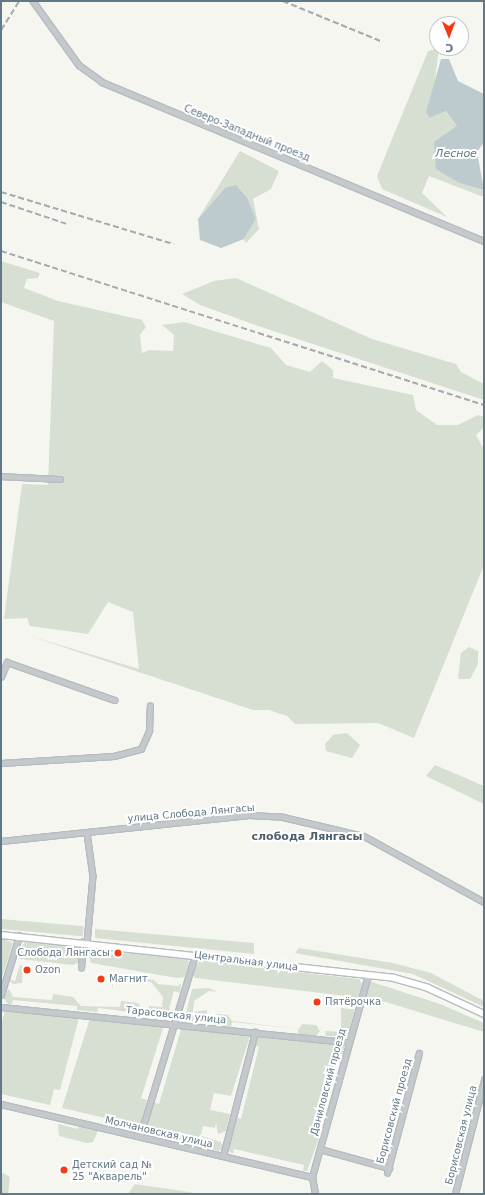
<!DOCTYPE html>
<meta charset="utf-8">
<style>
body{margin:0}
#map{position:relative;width:485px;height:1195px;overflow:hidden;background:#f6f6f1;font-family:"DejaVu Sans",sans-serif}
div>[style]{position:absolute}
.green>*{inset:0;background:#d7ded2;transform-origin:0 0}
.water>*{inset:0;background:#bdcbcf}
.roads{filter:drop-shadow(1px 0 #b6bcc0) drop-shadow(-1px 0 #b6bcc0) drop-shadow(0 1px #b6bcc0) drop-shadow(0 -1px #b6bcc0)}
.street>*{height:4.5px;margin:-2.25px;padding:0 2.25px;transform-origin:2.25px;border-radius:2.25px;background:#c4c9cc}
.secondary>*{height:6px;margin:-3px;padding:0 3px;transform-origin:3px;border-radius:3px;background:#fff}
.rail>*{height:1.5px;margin-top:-0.75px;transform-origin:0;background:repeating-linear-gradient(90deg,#a4abb0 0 6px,transparent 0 9px)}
.dots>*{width:11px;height:11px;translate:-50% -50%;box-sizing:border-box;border:2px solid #fff;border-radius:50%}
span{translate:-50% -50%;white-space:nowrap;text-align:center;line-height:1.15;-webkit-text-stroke:4px #fff;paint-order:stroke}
.street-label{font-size:10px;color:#617886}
.poi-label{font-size:10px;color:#617886}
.right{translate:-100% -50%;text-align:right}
.left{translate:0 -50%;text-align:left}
.water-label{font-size:11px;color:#5d7b83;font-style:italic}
.neighbourhood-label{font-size:11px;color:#50606a;font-weight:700}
.frame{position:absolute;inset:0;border:2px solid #617886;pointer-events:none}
.north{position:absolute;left:429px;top:16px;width:40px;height:40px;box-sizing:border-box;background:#fff;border:1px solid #c0c9cf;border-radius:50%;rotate:179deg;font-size:11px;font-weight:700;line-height:16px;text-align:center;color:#617886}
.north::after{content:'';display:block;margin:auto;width:14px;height:18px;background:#f53912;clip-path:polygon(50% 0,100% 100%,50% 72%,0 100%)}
</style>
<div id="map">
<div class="green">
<i style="clip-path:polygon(439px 48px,430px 118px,446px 111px,457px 126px,459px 183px,484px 190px,484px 196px,481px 196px,429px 176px,422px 193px,447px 217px,382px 189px,377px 176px,428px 51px)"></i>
<i style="clip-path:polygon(240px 151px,279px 171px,271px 189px,253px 199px,259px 229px,246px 243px,244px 239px,256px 219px,225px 188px,198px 219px)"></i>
<i style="clip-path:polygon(1px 261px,40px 273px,38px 278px,27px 279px,24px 288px,58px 301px,142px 320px,146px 327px,140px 335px,142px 353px,149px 350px,173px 351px,174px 335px,162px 325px,184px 322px,271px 348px,286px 365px,310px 372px,322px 361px,333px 370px,333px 378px,413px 395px,416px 410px,437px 425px,458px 425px,478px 415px,484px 417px,484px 427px,476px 435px,484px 450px,484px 565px,414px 738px,378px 723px,295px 724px,287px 716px,269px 710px,253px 710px,27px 635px,139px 669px,133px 612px,108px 602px,88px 634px,30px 626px,27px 618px,4px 619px,22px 484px,48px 485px,54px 321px,1px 302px)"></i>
<i style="clip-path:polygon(236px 278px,372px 339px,456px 364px,461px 372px,484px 384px,484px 400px,264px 328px,200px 305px,182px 294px,214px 281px)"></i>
<i style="clip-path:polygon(469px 647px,478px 651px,478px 664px,470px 679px,458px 679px,461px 653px)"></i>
<i style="clip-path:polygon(347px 733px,360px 745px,352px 758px,326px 751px,325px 744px,333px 735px)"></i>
<i style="clip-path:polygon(435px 765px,484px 786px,484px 804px,426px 776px)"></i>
<i style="left:1px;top:919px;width:83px;height:10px;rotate:5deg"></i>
<i style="clip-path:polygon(95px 929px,254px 943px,254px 954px,95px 938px)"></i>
<i style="clip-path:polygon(1px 938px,13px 943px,1px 981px)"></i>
<i style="clip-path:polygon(25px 942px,76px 947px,80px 951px,79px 962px,73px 965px,20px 959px,17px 953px)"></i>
<i style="clip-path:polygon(299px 948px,393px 963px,431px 973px,484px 1001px,484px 1007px,413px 974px,295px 953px)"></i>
<i style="clip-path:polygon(94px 949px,110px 954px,136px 953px,187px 959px,189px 962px,185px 977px,177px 978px,91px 963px,88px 953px)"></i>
<i style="clip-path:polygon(199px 961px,359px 979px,362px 984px,359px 996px,353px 1000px,346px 996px,195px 978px,192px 973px)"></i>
<i style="clip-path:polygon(20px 965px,23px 966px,22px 983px,13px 984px,8px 979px,15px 981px)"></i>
<i style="clip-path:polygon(113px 975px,154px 980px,158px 984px,178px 986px,181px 983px,180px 993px,174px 991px,169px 1009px,175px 1011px,172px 1018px,168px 1020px,169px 1014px,149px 1012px,149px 1006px,162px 1007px,163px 997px,151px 982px,116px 976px,112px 989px)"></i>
<i style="clip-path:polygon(369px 981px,440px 1004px,484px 1023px,484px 1032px,366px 996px)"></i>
<i style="clip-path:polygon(208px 988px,218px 992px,209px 991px,194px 1001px,193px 1012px,207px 1010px,206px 1022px,180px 1021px,180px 1012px,186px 1013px,192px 989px)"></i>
<i style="clip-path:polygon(9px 989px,13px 997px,52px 1000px,53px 994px,73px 997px,81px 1006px,120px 1007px,121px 1001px,138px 1003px,142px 1009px,139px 1013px,98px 1008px,97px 1012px,77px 1010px,77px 1006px,13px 1000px,12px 1004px,8px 1004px,3px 997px)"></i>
<i style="clip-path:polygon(351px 1005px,355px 1008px,348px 1036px,326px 1036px,325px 1031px,341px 1032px,341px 1008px,349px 1009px)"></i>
<i style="clip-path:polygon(6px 1009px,79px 1018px,60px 1090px,54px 1089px,50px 1105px,1px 1094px,1px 1024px)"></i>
<i style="clip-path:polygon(217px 1014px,228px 1015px,232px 1021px,299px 1029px,302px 1024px,316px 1025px,320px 1031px,316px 1036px,298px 1034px,298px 1029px,232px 1022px,231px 1027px,216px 1025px,213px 1017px)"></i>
<i style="clip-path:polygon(90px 1018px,164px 1025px,141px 1098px,147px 1100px,140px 1126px,62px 1108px)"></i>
<i style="clip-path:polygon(182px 1026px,250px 1036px,231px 1096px,214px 1093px,210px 1110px,230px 1114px,226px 1131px,218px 1134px,216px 1122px,215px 1128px,203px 1126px,201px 1136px,221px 1142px,223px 1147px,219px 1151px,144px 1131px,152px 1102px,159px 1104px)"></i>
<i style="clip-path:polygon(260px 1035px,344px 1046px,343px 1054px,337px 1054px,315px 1134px,320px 1135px,307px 1171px,303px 1171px,304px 1165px,234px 1149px,233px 1154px,228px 1150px,235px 1117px,241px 1119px,259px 1047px,253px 1045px,255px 1036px)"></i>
<i style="clip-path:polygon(58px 1124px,78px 1129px,80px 1124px,98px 1131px,93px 1142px,87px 1143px,59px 1136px)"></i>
<i style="clip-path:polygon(1px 1172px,10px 1177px,8px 1194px,1px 1194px)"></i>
<i style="clip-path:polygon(135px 1184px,189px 1192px,200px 1194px,128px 1194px)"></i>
</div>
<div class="water">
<i style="clip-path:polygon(441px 59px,449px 59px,458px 81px,484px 94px,484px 142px,477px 152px,484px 190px,459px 183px,436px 169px,434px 142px,457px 126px,446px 111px,430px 118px,426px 112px)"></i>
<i style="clip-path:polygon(236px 185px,247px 198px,256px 219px,244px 239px,221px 248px,200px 240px,198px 219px,225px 188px)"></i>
</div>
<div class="roads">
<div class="street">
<i style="left:33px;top:1px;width:79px;rotate:54.3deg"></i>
<i style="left:79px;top:65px;width:29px;rotate:36deg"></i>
<i style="left:102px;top:82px;width:414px;rotate:22.6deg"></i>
<i style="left:1px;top:476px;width:59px;rotate:2.9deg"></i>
<i style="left:1px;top:677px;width:16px;rotate:-68deg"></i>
<i style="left:7px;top:662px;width:114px;rotate:19.4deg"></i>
<i style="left:1px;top:763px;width:113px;rotate:-3.5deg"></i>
<i style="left:114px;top:756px;width:28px;rotate:-15deg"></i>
<i style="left:141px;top:749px;width:20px;rotate:-66deg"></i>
<i style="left:149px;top:731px;width:25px;rotate:-88deg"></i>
<i style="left:87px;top:833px;width:43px;rotate:82.1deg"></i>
<i style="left:93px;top:876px;width:67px;rotate:95.1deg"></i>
<i style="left:1px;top:841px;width:249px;rotate:-6deg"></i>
<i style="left:249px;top:815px;width:34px;rotate:3deg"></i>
<i style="left:283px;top:817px;width:83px;rotate:13.2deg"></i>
<i style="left:364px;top:836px;width:137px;rotate:28.8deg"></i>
<i style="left:81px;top:968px;width:26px;rotate:-86deg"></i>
<i style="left:1px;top:995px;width:62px;rotate:-73deg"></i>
<i style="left:1px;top:1007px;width:349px;rotate:5.8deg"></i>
<i style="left:1px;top:1104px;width:319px;rotate:13.2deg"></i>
<i style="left:140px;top:1136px;width:189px;rotate:-73.1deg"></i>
<i style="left:320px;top:1149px;width:72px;rotate:15.4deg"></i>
<i style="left:223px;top:1156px;width:128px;rotate:-75.5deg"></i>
<i style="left:387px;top:1173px;width:124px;rotate:-75.1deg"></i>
<i style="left:315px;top:1194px;width:17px;rotate:-100deg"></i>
<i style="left:312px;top:1177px;width:210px;rotate:-74.5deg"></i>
<i style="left:455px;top:1194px;width:118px;rotate:-75.7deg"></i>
</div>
<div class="secondary">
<i style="left:1px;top:935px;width:395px;rotate:6.2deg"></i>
<i style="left:394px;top:978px;width:35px;rotate:16deg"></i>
<i style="left:428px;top:988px;width:62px;rotate:24.9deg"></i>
</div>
</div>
<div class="rail">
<i style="left:283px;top:1px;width:108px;rotate:22.3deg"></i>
<i style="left:1px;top:30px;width:34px;rotate:-58deg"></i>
<i style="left:1px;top:192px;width:180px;rotate:16.8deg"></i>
<i style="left:1px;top:202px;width:70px;rotate:18.4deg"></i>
<i style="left:1px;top:251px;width:507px;rotate:17.68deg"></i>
</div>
<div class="dots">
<i style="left:118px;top:953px;background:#f53912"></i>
<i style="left:27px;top:970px;background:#f53912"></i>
<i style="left:101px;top:979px;background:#f53912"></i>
<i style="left:317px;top:1002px;background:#f53912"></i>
<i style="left:64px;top:1170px;background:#f53912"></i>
</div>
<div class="street-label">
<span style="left:247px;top:133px;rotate:22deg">Северо-Западный проезд</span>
<span style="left:191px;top:813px;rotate:-5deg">улица Слобода Лянгасы</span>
<span style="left:246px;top:961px;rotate:7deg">Центральная улица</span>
<span style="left:176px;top:1015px;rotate:6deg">Тарасовская улица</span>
<span style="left:328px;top:1082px;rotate:-75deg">Даниловский проезд</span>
<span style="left:394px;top:1111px;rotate:-75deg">Борисовский проезд</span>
<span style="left:159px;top:1132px;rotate:13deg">Молчановская улица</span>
<span style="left:461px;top:1135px;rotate:-76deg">Борисовская улица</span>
</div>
<div class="poi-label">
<span class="right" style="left:110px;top:953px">Слобода Лянгасы</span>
<span class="left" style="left:35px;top:970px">Ozon</span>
<span class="left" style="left:109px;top:979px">Магнит</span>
<span class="left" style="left:325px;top:1002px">Пятёрочка</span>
<span class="left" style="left:72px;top:1170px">Детский сад №<br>25 "Акварель"</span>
</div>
<div class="water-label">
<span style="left:456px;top:154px">Лесное</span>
</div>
<div class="neighbourhood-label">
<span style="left:307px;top:837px">слобода Лянгасы</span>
</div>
<div class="frame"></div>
<div class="north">С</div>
</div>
